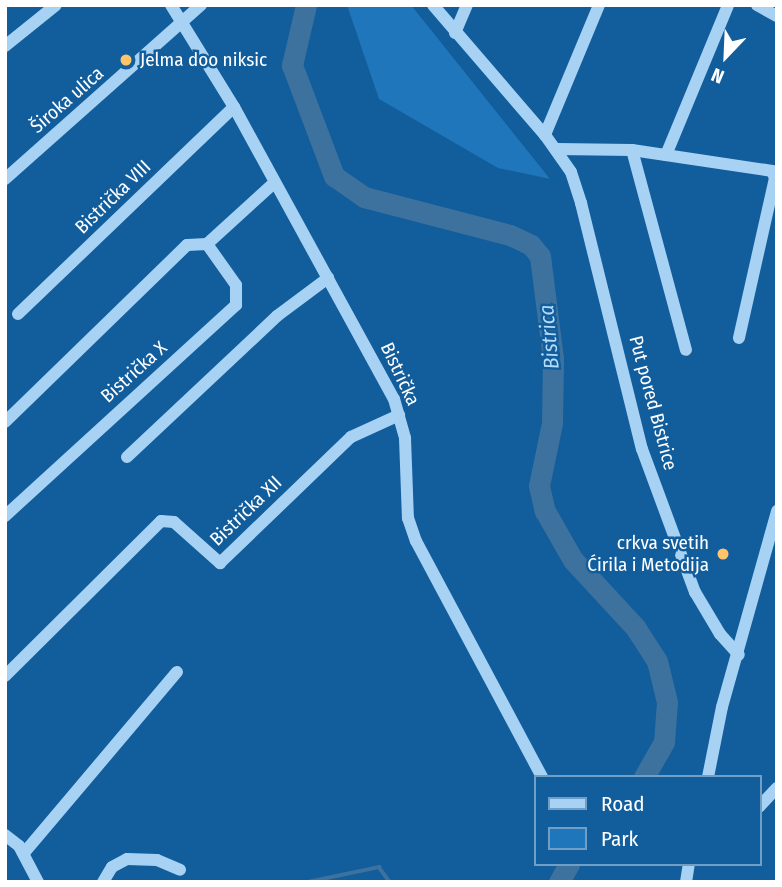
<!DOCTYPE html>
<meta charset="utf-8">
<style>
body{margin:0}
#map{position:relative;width:782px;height:887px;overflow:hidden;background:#125d9c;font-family:"Fira Sans Condensed",sans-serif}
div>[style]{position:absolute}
.green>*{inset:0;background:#2076ba}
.stream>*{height:3.5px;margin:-1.75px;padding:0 1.75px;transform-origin:1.75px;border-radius:1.75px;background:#3d729f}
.river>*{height:21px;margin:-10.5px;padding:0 10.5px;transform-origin:10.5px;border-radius:10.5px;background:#3d729f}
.minor>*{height:12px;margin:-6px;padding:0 6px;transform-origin:6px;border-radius:6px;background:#a7d2f4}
.dots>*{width:19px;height:19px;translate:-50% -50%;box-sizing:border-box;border:4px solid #125d9c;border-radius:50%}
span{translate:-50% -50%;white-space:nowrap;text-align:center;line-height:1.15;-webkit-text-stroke:5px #125d9c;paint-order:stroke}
.poi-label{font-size:19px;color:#fff}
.left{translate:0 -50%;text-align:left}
.right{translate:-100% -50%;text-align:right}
.street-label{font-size:19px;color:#fff}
.water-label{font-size:21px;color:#b3dcfb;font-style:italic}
.frame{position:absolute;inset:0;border:7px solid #fff;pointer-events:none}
.legend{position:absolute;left:534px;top:775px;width:228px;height:91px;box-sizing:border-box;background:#125d9c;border:2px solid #719ec4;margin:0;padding:9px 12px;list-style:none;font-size:21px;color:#fff}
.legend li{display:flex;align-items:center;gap:14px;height:35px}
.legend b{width:35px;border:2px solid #719ec4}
.north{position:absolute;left:691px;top:21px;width:70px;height:70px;-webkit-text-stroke:5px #125d9c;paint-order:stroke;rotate:203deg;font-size:19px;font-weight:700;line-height:28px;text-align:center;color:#fff}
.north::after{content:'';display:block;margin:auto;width:24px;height:32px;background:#fff;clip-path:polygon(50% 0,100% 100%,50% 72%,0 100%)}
</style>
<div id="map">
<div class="green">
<i style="clip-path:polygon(347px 5px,411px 5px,550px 179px,498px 168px,379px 99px)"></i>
</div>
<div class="stream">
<i style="left:308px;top:882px;width:73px;rotate:-11.9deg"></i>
<i style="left:379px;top:867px;width:19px;rotate:54deg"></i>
</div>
<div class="river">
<i style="left:306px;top:5px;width:62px;rotate:103.1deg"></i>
<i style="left:292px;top:65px;width:119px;rotate:69.3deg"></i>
<i style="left:334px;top:176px;width:37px;rotate:35deg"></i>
<i style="left:364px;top:197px;width:151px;rotate:14.6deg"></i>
<i style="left:510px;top:235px;width:23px;rotate:25deg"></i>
<i style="left:531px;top:245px;width:14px;rotate:51deg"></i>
<i style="left:540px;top:256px;width:104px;rotate:82.8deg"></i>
<i style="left:553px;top:359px;width:64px;rotate:90.9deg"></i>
<i style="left:552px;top:423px;width:64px;rotate:101.7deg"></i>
<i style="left:539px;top:486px;width:26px;rotate:77deg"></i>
<i style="left:545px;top:511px;width:56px;rotate:60.3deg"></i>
<i style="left:573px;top:560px;width:91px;rotate:47.2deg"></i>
<i style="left:635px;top:627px;width:40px;rotate:57.1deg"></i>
<i style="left:657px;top:661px;width:42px;rotate:76.3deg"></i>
<i style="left:667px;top:702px;width:40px;rotate:94.3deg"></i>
<i style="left:664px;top:742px;width:40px;rotate:119.7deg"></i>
<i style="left:559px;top:882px;width:21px;rotate:-61deg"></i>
</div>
<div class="minor">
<i style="left:171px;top:5px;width:120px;rotate:58.3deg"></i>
<i style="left:234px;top:107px;width:333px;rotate:61.3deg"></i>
<i style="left:394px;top:399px;width:41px;rotate:74.2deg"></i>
<i style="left:405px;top:438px;width:80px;rotate:87.9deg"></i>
<i style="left:408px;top:518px;width:24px;rotate:71deg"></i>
<i style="left:416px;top:541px;width:268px;rotate:61.9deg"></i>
<i style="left:433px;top:5px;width:172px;rotate:49.3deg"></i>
<i style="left:599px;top:5px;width:141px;rotate:112.6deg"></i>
<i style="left:545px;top:135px;width:45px;rotate:54.9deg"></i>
<i style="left:571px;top:172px;width:33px;rotate:72deg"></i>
<i style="left:581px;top:203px;width:253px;rotate:76.1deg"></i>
<i style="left:642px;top:449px;width:153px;rotate:69.7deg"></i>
<i style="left:695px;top:592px;width:49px;rotate:59.2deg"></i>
<i style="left:720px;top:634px;width:28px;rotate:48deg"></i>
<i style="left:757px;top:5px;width:23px;rotate:29deg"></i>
<i style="left:455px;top:33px;width:30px;rotate:-67deg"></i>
<i style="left:5px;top:46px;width:65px;rotate:-38.8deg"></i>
<i style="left:557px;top:149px;width:75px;rotate:0.8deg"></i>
<i style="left:632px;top:150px;width:142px;rotate:8.5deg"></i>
<i style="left:772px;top:171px;width:8px;rotate:67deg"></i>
<i style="left:775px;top:178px;width:164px;rotate:102.7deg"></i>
<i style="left:632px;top:150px;width:207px;rotate:74.9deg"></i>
<i style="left:666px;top:155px;width:162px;rotate:-67.5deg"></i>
<i style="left:5px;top:179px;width:262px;rotate:-41.6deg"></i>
<i style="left:18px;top:314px;width:299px;rotate:-43.8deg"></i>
<i style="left:5px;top:422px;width:254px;rotate:-44.2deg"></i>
<i style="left:187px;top:245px;width:20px;rotate:-3deg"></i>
<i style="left:207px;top:244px;width:91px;rotate:-42.3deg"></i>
<i style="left:127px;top:457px;width:206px;rotate:-43.2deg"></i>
<i style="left:277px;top:316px;width:64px;rotate:-36.7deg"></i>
<i style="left:5px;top:516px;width:313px;rotate:-42.4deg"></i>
<i style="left:236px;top:305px;width:20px;rotate:-90deg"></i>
<i style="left:236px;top:285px;width:50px;rotate:-125.3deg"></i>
<i style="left:5px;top:676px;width:220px;rotate:-44.8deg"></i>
<i style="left:161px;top:521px;width:13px;rotate:4deg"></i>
<i style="left:174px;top:522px;width:62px;rotate:41.7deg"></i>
<i style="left:220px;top:563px;width:182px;rotate:-43.9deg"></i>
<i style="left:351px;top:437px;width:53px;rotate:-24.6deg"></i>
<i style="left:708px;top:777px;width:71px;rotate:-78.7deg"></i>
<i style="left:722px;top:707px;width:204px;rotate:-74.3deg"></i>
<i style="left:759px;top:807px;width:26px;rotate:-47deg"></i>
<i style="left:5px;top:835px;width:18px;rotate:38deg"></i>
<i style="left:19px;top:846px;width:41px;rotate:62.2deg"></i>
<i style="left:24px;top:853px;width:237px;rotate:-49.8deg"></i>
<i style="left:103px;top:882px;width:17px;rotate:-59deg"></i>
<i style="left:112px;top:867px;width:17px;rotate:-28deg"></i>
<i style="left:127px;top:859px;width:30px;rotate:2deg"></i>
<i style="left:157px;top:860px;width:25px;rotate:23deg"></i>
<i style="left:686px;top:882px;width:18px;rotate:-81deg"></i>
</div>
<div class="dots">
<i style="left:126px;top:60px;background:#ffc46a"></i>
<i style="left:723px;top:554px;background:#ffc46a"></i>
</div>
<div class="poi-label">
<span class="left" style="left:140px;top:60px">Jelma doo niksic</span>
<span class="right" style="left:709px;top:554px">crkva svetih<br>Ćirila i Metodija</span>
</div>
<div class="street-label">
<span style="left:67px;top:100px;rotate:-41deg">Široka ulica</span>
<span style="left:113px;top:197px;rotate:-44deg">Bistrička VIII</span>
<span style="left:134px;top:372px;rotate:-42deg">Bistrička X</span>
<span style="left:400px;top:374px;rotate:65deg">Bistrička</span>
<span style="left:653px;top:403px;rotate:75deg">Put pored Bistrice</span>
<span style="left:246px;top:511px;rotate:-44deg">Bistrička XII</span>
</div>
<div class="water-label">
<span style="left:549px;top:337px;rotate:-95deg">Bistrica</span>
</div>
<div class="frame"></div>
<ul class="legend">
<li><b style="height:9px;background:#a7d2f4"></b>Road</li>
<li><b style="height:19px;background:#2076ba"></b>Park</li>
</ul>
<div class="north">N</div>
</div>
